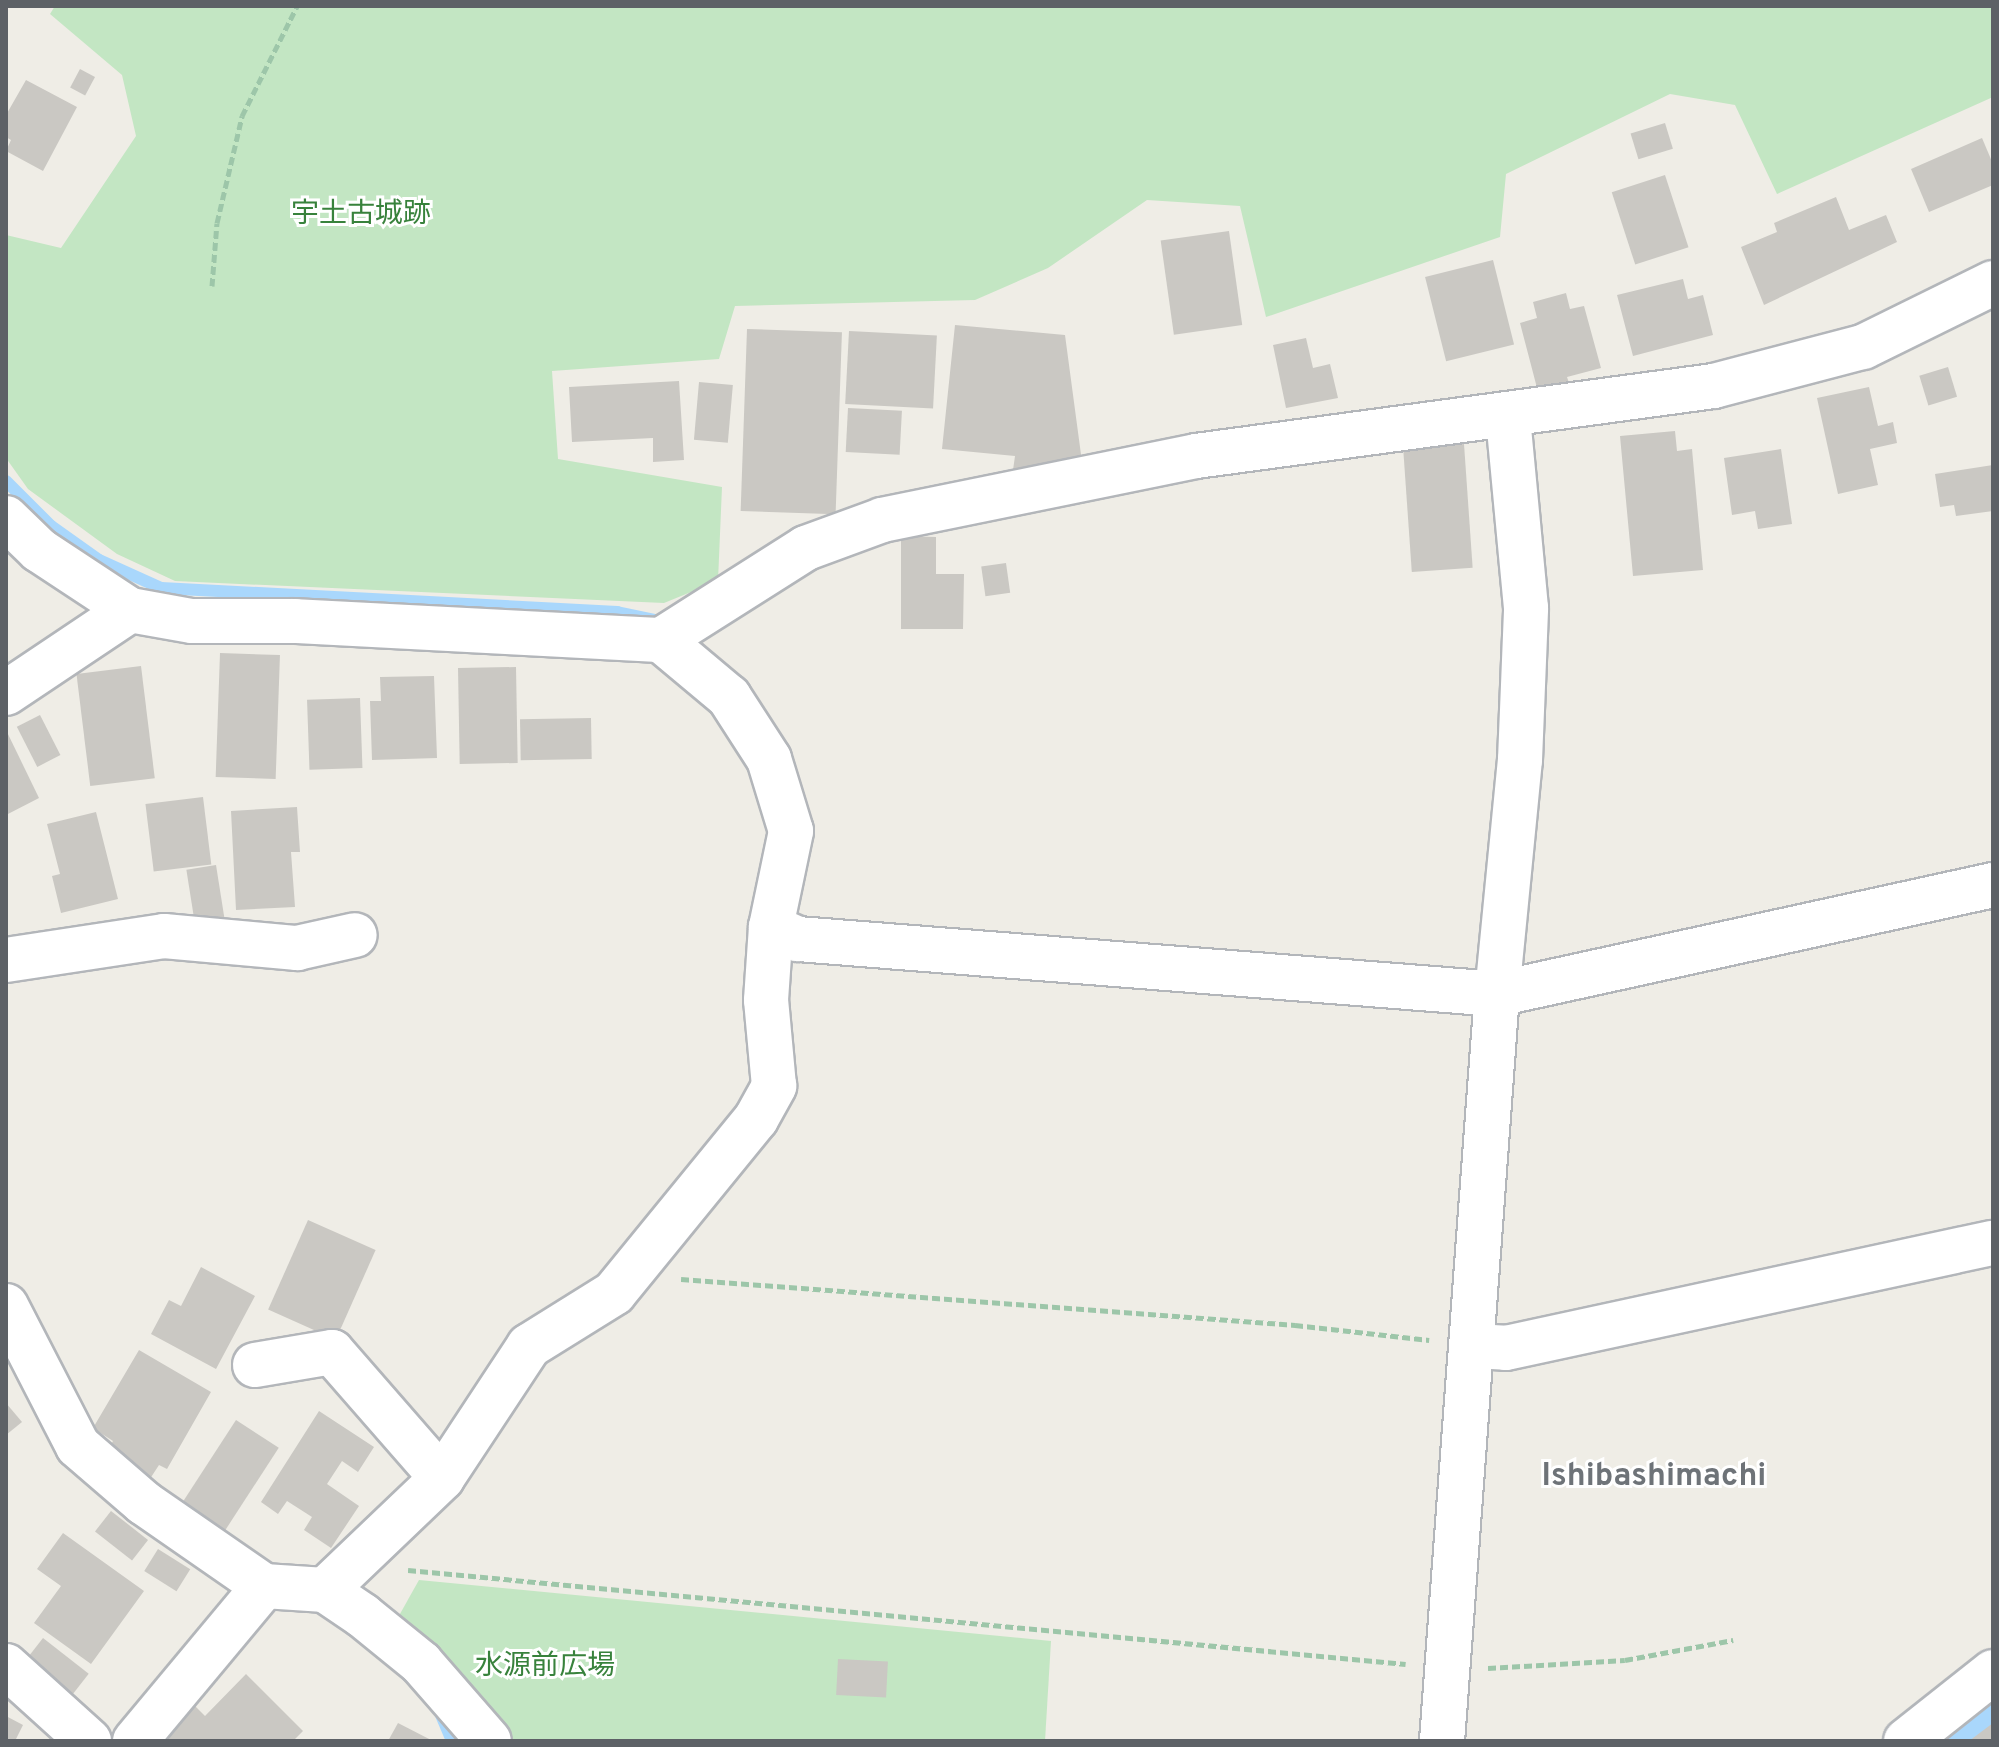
<!DOCTYPE html>
<meta charset="utf-8">
<style>
body{margin:0}
#map{position:relative;width:1999px;height:1747px;overflow:hidden;background:#efede6;font-family:Overpass,"Noto Sans JP",sans-serif}
div>[style]{position:absolute}
.green>*{inset:0;background:#c3e6c3}
.stream>*{height:12px;margin:-6px;padding:0 6px;transform-origin:6px;border-radius:6px;background:#a9d7fc}
.canal>*{height:44px;margin:-22px;padding:0 22px;transform-origin:22px;border-radius:22px;background:#a9d7fc}
.building>*{inset:0;background:#cac8c3;transform-origin:0 0}
.path>*{height:5px;margin-top:-2.5px;transform-origin:0;background:repeating-linear-gradient(90deg,#9dc6a9 0 8px,transparent 0 12px)}
.roads{filter:drop-shadow(2px 0 #b3b6ba) drop-shadow(-2px 0 #b3b6ba) drop-shadow(0 2px #b3b6ba) drop-shadow(0 -2px #b3b6ba)}
.minor>*{height:44px;margin:-22px;padding:0 22px;transform-origin:22px;border-radius:22px;background:#fff}
span{translate:-50% -50%;white-space:nowrap;text-align:center;line-height:1.15;-webkit-text-stroke:6px #fff;paint-order:stroke}
.park-label{font-size:28px;color:#38823c}
.quarter-label{font-size:32px;color:#6e7378;font-weight:700}
.frame{position:absolute;inset:0;border:8px solid #5d6166;pointer-events:none}
</style>
<div id="map">
<div class="green">
<i style="clip-path:polygon(55px 6px,1993px 6px,1993px 97px,1777px 194px,1735px 105px,1670px 94px,1506px 174px,1500px 237px,1266px 317px,1240px 206px,1147px 200px,1048px 268px,975px 300px,735px 306px,719px 359px,552px 371px,558px 459px,722px 487px,718px 581px,664px 603px,175px 581px,117px 554px,28px 489px,6px 458px,6px 235px,61px 248px,136px 136px,122px 75px,50px 14px)"></i>
<i style="clip-path:polygon(419px 1580px,1051px 1641px,1045px 1741px,504px 1741px,396px 1621px)"></i>
</div>
<div class="stream">
<i style="left:6px;top:481px;width:64px;rotate:45deg"></i>
<i style="left:51px;top:526px;width:59px;rotate:35.3deg"></i>
<i style="left:99px;top:560px;width:68px;rotate:24.3deg"></i>
<i style="left:161px;top:588px;width:457px;rotate:3deg"></i>
<i style="left:617px;top:612px;width:49px;rotate:11.8deg"></i>
<i style="left:441px;top:1715px;width:28px;rotate:67deg"></i>
</div>
<div class="canal">
<i style="left:1952px;top:1741px;width:53px;rotate:-38.8deg"></i>
</div>
<div class="building">
<i style="left:80px;top:69px;width:17px;height:21px;rotate:28deg"></i>
<i style="clip-path:polygon(26px 80px,77px 107px,43px 171px,6px 151px,11px 140px,6px 137px,6px 115px)"></i>
<i style="left:1665px;top:123px;width:27px;height:36px;rotate:73deg"></i>
<i style="clip-path:polygon(1982px 138px,1993px 164px,1993px 185px,1929px 212px,1911px 169px)"></i>
<i style="left:1665px;top:175px;width:76px;height:56px;rotate:72deg"></i>
<i style="clip-path:polygon(1836px 197px,1849px 230px,1886px 215px,1897px 242px,1764px 305px,1741px 247px,1777px 232px,1774px 223px)"></i>
<i style="left:1229px;top:231px;width:95px;height:69px;rotate:82deg"></i>
<i style="left:1493px;top:260px;width:87px;height:70px;rotate:76deg"></i>
<i style="clip-path:polygon(1683px 279px,1688px 299px,1703px 295px,1713px 335px,1633px 356px,1617px 295px)"></i>
<i style="clip-path:polygon(1566px 293px,1570px 309px,1584px 306px,1601px 368px,1567px 377px,1574px 398px,1542px 407px,1520px 323px,1537px 318px,1533px 302px)"></i>
<i style="clip-path:polygon(955px 325px,1065px 335px,1082px 462px,1013px 470px,1015px 456px,942px 449px)"></i>
<i style="left:747px;top:329px;width:95px;height:182px;rotate:2deg"></i>
<i style="left:849px;top:331px;width:88px;height:73px;rotate:3deg"></i>
<i style="clip-path:polygon(1306px 338px,1313px 368px,1330px 364px,1338px 398px,1286px 408px,1273px 345px)"></i>
<i style="left:1948px;top:367px;width:31px;height:30px;rotate:73deg"></i>
<i style="clip-path:polygon(679px 381px,684px 460px,653px 462px,653px 438px,572px 442px,569px 387px)"></i>
<i style="left:699px;top:382px;width:34px;height:58px;rotate:5deg"></i>
<i style="clip-path:polygon(1869px 387px,1878px 426px,1893px 422px,1897px 443px,1870px 449px,1878px 485px,1838px 494px,1817px 398px)"></i>
<i style="left:848px;top:408px;width:54px;height:44px;rotate:3deg"></i>
<i style="clip-path:polygon(1675px 431px,1677px 451px,1692px 449px,1703px 570px,1633px 576px,1620px 436px)"></i>
<i style="left:1464px;top:444px;width:124px;height:61px;rotate:86deg"></i>
<i style="clip-path:polygon(1781px 449px,1792px 524px,1758px 529px,1755px 511px,1732px 515px,1724px 458px)"></i>
<i style="clip-path:polygon(1993px 465px,1993px 511px,1956px 516px,1954px 505px,1940px 507px,1935px 474px)"></i>
<i style="clip-path:polygon(901px 536px,936px 537px,936px 574px,964px 574px,963px 629px,901px 629px)"></i>
<i style="left:1006px;top:563px;width:30px;height:25px;rotate:82deg"></i>
<i style="left:220px;top:653px;width:60px;height:124px;rotate:2deg"></i>
<i style="left:141px;top:666px;width:113px;height:65px;rotate:83deg"></i>
<i style="left:516px;top:667px;width:96px;height:58px;rotate:89deg"></i>
<i style="clip-path:polygon(434px 676px,437px 758px,372px 760px,370px 701px,381px 701px,380px 677px)"></i>
<i style="left:360px;top:698px;width:70px;height:53px;rotate:88deg"></i>
<i style="left:40px;top:715px;width:45px;height:26px;rotate:63deg"></i>
<i style="left:591px;top:718px;width:41px;height:71px;rotate:89deg"></i>
<i style="clip-path:polygon(6px 730px,39px 798px,6px 815px)"></i>
<i style="left:203px;top:797px;width:68px;height:58px;rotate:83deg"></i>
<i style="clip-path:polygon(297px 807px,300px 852px,291px 852px,295px 907px,236px 910px,231px 811px)"></i>
<i style="clip-path:polygon(96px 812px,118px 899px,61px 913px,52px 876px,60px 874px,47px 824px)"></i>
<i style="left:216px;top:865px;width:62px;height:30px;rotate:81deg"></i>
<i style="left:308px;top:1220px;width:74px;height:98px;rotate:24deg"></i>
<i style="clip-path:polygon(201px 1267px,255px 1296px,216px 1369px,151px 1334px,169px 1300px,181px 1306px)"></i>
<i style="clip-path:polygon(139px 1350px,211px 1392px,167px 1469px,159px 1465px,144px 1488px,101px 1463px,113px 1441px,93px 1428px)"></i>
<i style="clip-path:polygon(6px 1403px,22px 1422px,6px 1435px)"></i>
<i style="clip-path:polygon(319px 1411px,374px 1447px,358px 1472px,342px 1461px,327px 1484px,359px 1506px,331px 1548px,304px 1530px,312px 1517px,287px 1501px,278px 1514px,261px 1502px)"></i>
<i style="left:236px;top:1420px;width:51px;height:116px;rotate:33deg"></i>
<i style="left:111px;top:1511px;width:47px;height:26px;rotate:38deg"></i>
<i style="clip-path:polygon(63px 1533px,144px 1591px,91px 1664px,34px 1623px,61px 1586px,37px 1569px)"></i>
<i style="left:158px;top:1549px;width:38px;height:26px;rotate:32deg"></i>
<i style="left:43px;top:1638px;width:58px;height:38px;rotate:38deg"></i>
<i style="left:838px;top:1659px;width:50px;height:36px;rotate:3deg"></i>
<i style="clip-path:polygon(246px 1674px,303px 1731px,293px 1741px,158px 1741px,187px 1698px,205px 1716px)"></i>
<i style="clip-path:polygon(6px 1716px,23px 1725px,15px 1741px,6px 1741px)"></i>
<i style="clip-path:polygon(398px 1723px,433px 1741px,388px 1741px)"></i>
<i style="clip-path:polygon(1993px 1723px,1993px 1741px,1969px 1741px)"></i>
</div>
<div class="path">
<i style="left:212px;top:286px;width:63px;rotate:-85.5deg"></i>
<i style="left:217px;top:223px;width:110px;rotate:-76.8deg"></i>
<i style="left:242px;top:116px;width:123px;rotate:-63.4deg"></i>
<i style="left:681px;top:1279px;width:616px;rotate:4.28deg"></i>
<i style="left:1295px;top:1325px;width:135px;rotate:6.4deg"></i>
<i style="left:408px;top:1570px;width:1002px;rotate:5.38deg"></i>
<i style="left:1488px;top:1668px;width:137px;rotate:-3.3deg"></i>
<i style="left:1625px;top:1660px;width:110px;rotate:-10.5deg"></i>
</div>
<div class="roads">
<div class="minor">
<i style="left:6px;top:518px;width:46px;rotate:44.1deg"></i>
<i style="left:39px;top:550px;width:109px;rotate:33.4deg"></i>
<i style="left:130px;top:610px;width:63px;rotate:10.1deg"></i>
<i style="left:192px;top:621px;width:103px"></i>
<i style="left:295px;top:621px;width:366px;rotate:3deg"></i>
<i style="left:661px;top:640px;width:172px;rotate:-32.4deg"></i>
<i style="left:806px;top:548px;width:81px;rotate:-20.2deg"></i>
<i style="left:882px;top:520px;width:320px;rotate:-11.5deg"></i>
<i style="left:1196px;top:456px;width:523px;rotate:-7.7deg"></i>
<i style="left:1714px;top:386px;width:154px;rotate:-14.7deg"></i>
<i style="left:1863px;top:347px;width:145px;rotate:-26.2deg"></i>
<i style="left:6px;top:693px;width:149px;rotate:-33.8deg"></i>
<i style="left:771px;top:927px;width:30px;rotate:24deg"></i>
<i style="left:798px;top:939px;width:701px;rotate:4.5deg"></i>
<i style="left:1497px;top:994px;width:508px;rotate:-12.39deg"></i>
<i style="left:6px;top:960px;width:160px;rotate:-8.6deg"></i>
<i style="left:164px;top:936px;width:134px;rotate:5.2deg"></i>
<i style="left:297px;top:948px;width:59px;rotate:-12.6deg"></i>
<i style="left:6px;top:1306px;width:157px;rotate:62.8deg"></i>
<i style="left:78px;top:1446px;width:87px;rotate:40.8deg"></i>
<i style="left:144px;top:1503px;width:146px;rotate:34.7deg"></i>
<i style="left:264px;top:1586px;width:61px;rotate:3.8deg"></i>
<i style="left:325px;top:1590px;width:45px;rotate:34deg"></i>
<i style="left:362px;top:1615px;width:76px;rotate:39.1deg"></i>
<i style="left:421px;top:1663px;width:103px;rotate:48.9deg"></i>
<i style="left:1473px;top:1346px;width:33px;rotate:3deg"></i>
<i style="left:1506px;top:1348px;width:498px;rotate:-12.2deg"></i>
<i style="left:255px;top:1365px;width:78px;rotate:-9.6deg"></i>
<i style="left:332px;top:1352px;width:167px;rotate:48.9deg"></i>
<i style="left:325px;top:1590px;width:162px;rotate:-43.7deg"></i>
<i style="left:442px;top:1478px;width:158px;rotate:-56.6deg"></i>
<i style="left:529px;top:1346px;width:100px;rotate:-31.9deg"></i>
<i style="left:614px;top:1293px;width:225px;rotate:-50.8deg"></i>
<i style="left:756px;top:1119px;width:38px;rotate:-61deg"></i>
<i style="left:774px;top:1086px;width:86px;rotate:-95.3deg"></i>
<i style="left:766px;top:1000px;width:73px;rotate:-86.1deg"></i>
<i style="left:771px;top:927px;width:98px;rotate:-78.2deg"></i>
<i style="left:791px;top:831px;width:75px;rotate:-107deg"></i>
<i style="left:769px;top:759px;width:74px;rotate:-122.8deg"></i>
<i style="left:729px;top:697px;width:89px;rotate:-140deg"></i>
<i style="left:6px;top:1666px;width:112px;rotate:42.1deg"></i>
<i style="left:135px;top:1741px;width:202px;rotate:-50.2deg"></i>
<i style="left:1442px;top:1741px;width:749px;rotate:-85.79deg"></i>
<i style="left:1497px;top:994px;width:235px;rotate:-84.4deg"></i>
<i style="left:1520px;top:760px;width:152px;rotate:-87.7deg"></i>
<i style="left:1526px;top:608px;width:192px;rotate:-95.4deg"></i>
<i style="left:1906px;top:1741px;width:111px;rotate:-38.4deg"></i>
</div>
</div>
<div class="park-label">
<span style="left:361px;top:215px">宇土古城跡</span>
<span style="left:545px;top:1667px">水源前広場</span>
</div>
<div class="quarter-label">
<span style="left:1654px;top:1477px">Ishibashimachi</span>
</div>
<div class="frame"></div>
</div>
